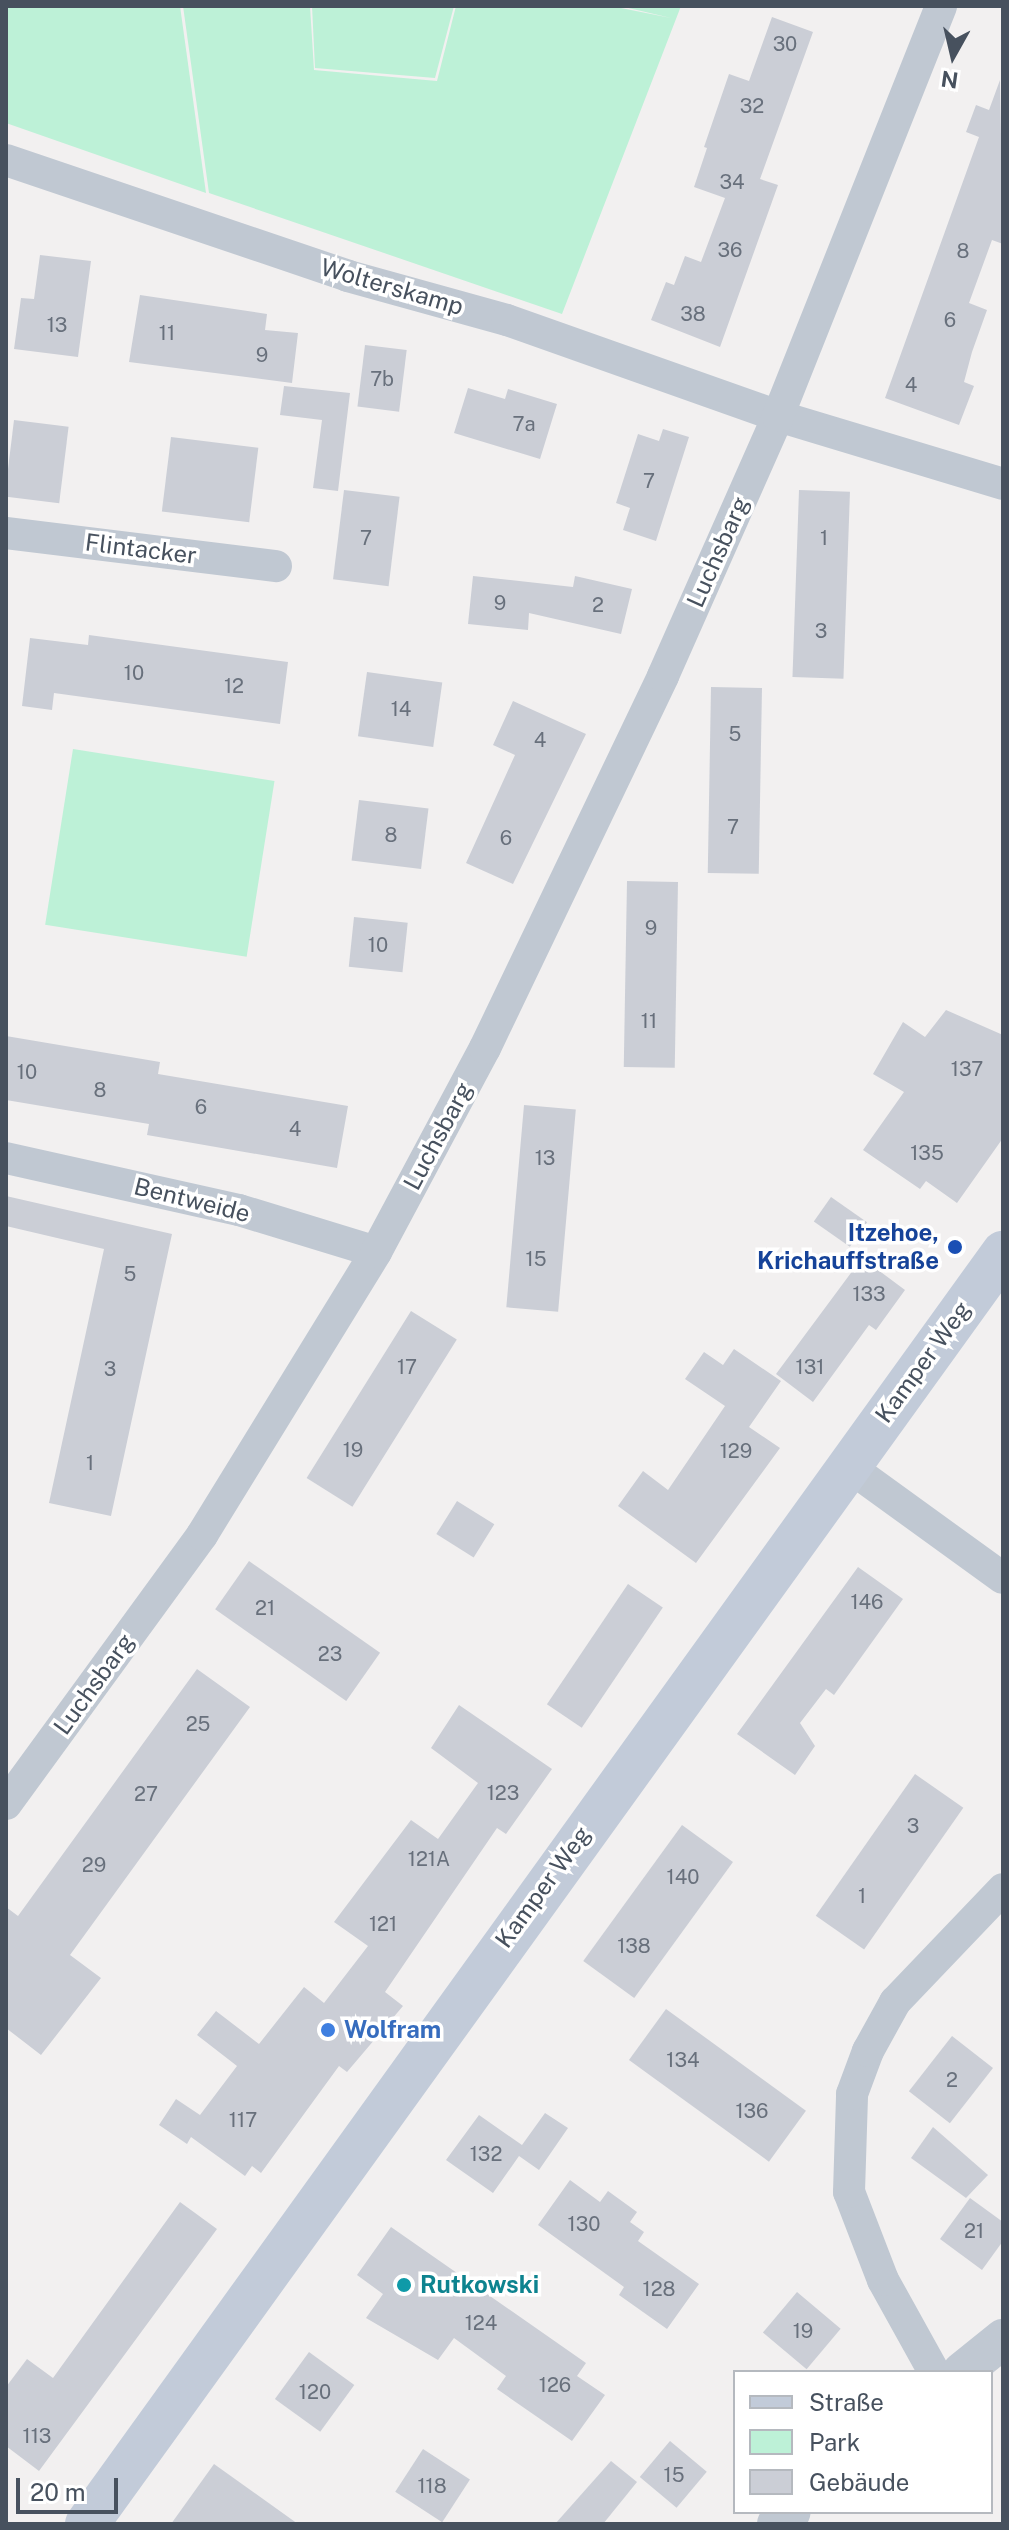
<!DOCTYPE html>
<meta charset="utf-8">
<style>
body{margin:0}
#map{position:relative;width:1009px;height:2530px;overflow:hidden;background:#f2f0f0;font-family:"Public Sans",sans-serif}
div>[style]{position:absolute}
.green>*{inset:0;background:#bdf1d7;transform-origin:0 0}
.building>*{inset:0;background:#cbced6;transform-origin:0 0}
.minor>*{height:32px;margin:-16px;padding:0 16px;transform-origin:16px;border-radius:16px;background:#c0c8d2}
.tertiary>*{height:40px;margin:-20px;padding:0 20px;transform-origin:20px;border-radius:20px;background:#c0c8d2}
.secondary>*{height:44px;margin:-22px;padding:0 22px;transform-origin:22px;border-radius:22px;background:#c2cbd9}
.dots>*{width:22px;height:22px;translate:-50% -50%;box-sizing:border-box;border:4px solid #fff;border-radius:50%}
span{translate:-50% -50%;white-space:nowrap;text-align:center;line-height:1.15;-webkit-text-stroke:7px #fff;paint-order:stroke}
.number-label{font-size:20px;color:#68707c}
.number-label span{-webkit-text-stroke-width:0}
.street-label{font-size:24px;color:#47515e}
.transit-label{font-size:24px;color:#164399;font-weight:700}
.right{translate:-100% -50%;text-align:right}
.shop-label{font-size:24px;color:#366cbe;font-weight:700}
.left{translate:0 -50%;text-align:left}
.culture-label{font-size:24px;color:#0d838f;font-weight:700}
.frame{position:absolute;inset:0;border:8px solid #47515e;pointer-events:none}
.legend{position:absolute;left:733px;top:2370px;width:260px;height:144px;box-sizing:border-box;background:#fff;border:2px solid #b5b9bf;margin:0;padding:10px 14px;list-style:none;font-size:24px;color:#47515e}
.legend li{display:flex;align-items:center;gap:16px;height:40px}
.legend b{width:40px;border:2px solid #b5b9bf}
.north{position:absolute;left:913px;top:16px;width:80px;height:80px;-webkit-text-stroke:6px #fff;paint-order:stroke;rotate:188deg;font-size:22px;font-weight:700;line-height:32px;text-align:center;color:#47515e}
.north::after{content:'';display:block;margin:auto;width:28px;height:36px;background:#47515e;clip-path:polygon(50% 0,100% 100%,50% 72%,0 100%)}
.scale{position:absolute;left:16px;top:2478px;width:102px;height:36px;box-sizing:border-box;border:4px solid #47515e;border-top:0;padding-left:10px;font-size:24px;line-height:28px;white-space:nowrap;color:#47515e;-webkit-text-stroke:6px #fff;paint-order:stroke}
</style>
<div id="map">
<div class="green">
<i style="clip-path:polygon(6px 6px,180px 6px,206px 193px,6px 123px)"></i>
<i style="clip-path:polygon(183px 6px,310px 6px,314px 70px,437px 81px,456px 6px,611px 6px,671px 18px,620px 6px,681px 6px,562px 314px,209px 193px)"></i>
<i style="clip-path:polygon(312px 6px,454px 6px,435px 78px,315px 68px)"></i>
<i style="left:73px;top:749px;width:204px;height:178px;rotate:9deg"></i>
</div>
<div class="building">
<i style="clip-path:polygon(772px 17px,813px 32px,760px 179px,778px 185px,720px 347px,651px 320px,666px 282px,674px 285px,685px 256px,701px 262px,725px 198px,694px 187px,707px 148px,704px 147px,729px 74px,749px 81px)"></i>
<i style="clip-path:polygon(1000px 80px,1003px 244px,992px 240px,969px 303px,987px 310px,972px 352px,964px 382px,974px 386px,959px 425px,885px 398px,979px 137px,966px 132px,976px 105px,989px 110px)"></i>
<i style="clip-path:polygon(40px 255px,91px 261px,78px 357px,14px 349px,21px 298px,34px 299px)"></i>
<i style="clip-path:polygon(140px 295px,267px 314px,265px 330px,298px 333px,292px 383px,129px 362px)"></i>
<i style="left:365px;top:345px;width:42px;height:62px;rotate:7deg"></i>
<i style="clip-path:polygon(284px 386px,350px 393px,338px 491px,313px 488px,322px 420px,280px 415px)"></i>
<i style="clip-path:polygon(468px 388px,505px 399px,508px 389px,557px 404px,540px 459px,454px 433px)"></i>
<i style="left:14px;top:420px;width:55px;height:77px;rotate:7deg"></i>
<i style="clip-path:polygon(663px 429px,689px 437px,656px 541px,623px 530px,630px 508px,616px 503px,638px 434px,659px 441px)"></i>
<i style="left:171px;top:437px;width:88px;height:75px;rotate:7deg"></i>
<i style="left:344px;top:490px;width:56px;height:90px;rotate:7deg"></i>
<i style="left:799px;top:490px;width:51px;height:187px;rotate:2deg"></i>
<i style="clip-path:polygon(473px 576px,573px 587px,575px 576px,632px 589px,621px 634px,529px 613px,528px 630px,468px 624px)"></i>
<i style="clip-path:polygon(89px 635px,288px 662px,280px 724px,54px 693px,52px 710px,22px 706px,30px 638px,88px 645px)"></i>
<i style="left:367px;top:672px;width:76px;height:65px;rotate:8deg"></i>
<i style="left:711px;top:687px;width:51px;height:186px;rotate:1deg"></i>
<i style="clip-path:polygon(513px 701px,586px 734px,513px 884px,466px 863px,515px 755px,493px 745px)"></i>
<i style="left:359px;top:800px;width:70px;height:61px;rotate:7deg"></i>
<i style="left:627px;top:881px;width:51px;height:186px;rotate:1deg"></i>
<i style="left:354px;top:917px;width:54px;height:50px;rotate:6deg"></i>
<i style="clip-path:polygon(946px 1010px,1003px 1035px,1003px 1138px,957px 1203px,926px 1181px,920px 1189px,863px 1150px,904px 1092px,873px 1074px,903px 1022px,925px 1037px)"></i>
<i style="clip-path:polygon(6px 1036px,160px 1062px,158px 1074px,348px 1106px,337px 1168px,147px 1135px,149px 1124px,6px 1100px)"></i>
<i style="left:524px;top:1105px;width:52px;height:203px;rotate:5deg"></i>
<i style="clip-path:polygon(6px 1196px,172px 1234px,111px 1516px,49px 1503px,104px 1249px,6px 1226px)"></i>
<i style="left:831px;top:1197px;width:44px;height:30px;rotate:35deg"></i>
<i style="clip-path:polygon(862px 1258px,905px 1290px,876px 1330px,869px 1325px,813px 1402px,776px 1374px)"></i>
<i style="left:411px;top:1311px;width:54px;height:197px;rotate:32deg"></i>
<i style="clip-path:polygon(734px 1349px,781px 1381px,749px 1427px,780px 1448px,696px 1563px,618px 1506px,643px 1471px,668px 1490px,725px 1406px,685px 1379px,704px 1352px,723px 1365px)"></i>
<i style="left:457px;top:1501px;width:44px;height:39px;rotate:32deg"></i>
<i style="left:249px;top:1561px;width:160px;height:59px;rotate:35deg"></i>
<i style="clip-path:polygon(858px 1567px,903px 1599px,834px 1695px,826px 1689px,800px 1723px,815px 1746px,795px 1775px,737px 1734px)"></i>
<i style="left:628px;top:1584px;width:42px;height:145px;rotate:34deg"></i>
<i style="clip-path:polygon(197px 1669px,250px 1707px,70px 1955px,101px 1978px,41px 2055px,6px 2028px,6px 1907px,18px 1916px)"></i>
<i style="clip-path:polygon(459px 1705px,552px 1769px,506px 1834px,497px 1828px,385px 1992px,403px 2006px,347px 2072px,339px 2066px,261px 2173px,252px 2166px,245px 2176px,191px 2137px,187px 2144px,159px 2125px,176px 2099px,200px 2115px,237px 2066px,197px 2035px,216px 2011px,259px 2044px,304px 1987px,324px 2003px,368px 1946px,334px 1922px,411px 1820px,438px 1839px,478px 1783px,431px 1748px)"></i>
<i style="left:915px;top:1774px;width:59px;height:173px;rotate:35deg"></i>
<i style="left:682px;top:1825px;width:63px;height:168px;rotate:36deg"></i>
<i style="left:666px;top:2009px;width:173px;height:63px;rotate:36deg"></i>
<i style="left:952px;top:2036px;width:52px;height:70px;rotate:38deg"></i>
<i style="clip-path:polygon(545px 2113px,568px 2128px,539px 2170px,519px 2156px,493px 2193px,446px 2160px,479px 2115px,522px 2145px)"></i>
<i style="clip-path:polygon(933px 2127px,988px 2175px,966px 2198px,911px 2158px)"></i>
<i style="clip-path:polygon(570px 2180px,600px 2202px,608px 2191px,637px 2212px,630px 2222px,644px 2232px,638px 2241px,699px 2284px,667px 2329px,619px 2295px,624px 2287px,538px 2225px)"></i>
<i style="clip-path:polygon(970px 2198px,1003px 2222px,1003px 2241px,982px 2270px,940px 2239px)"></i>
<i style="clip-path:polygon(180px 2202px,217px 2229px,39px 2471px,6px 2446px,6px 2387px,27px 2359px,53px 2378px)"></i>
<i style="clip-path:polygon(391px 2227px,586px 2363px,577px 2376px,605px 2395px,572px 2441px,497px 2389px,506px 2376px,454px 2338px,438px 2360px,366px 2318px,383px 2294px,357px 2275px)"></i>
<i style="left:797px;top:2292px;width:57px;height:53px;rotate:40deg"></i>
<i style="left:309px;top:2352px;width:56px;height:58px;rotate:36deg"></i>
<i style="left:670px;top:2441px;width:48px;height:47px;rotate:40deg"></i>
<i style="left:423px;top:2449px;width:56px;height:51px;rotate:33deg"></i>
<i style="clip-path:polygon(611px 2461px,637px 2482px,603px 2524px,555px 2524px)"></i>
<i style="clip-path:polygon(214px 2464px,298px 2524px,171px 2524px)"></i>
</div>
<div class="minor">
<i style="left:6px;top:160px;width:361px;rotate:18.7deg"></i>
<i style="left:348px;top:276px;width:165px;rotate:15.5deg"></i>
<i style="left:507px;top:320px;width:288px;rotate:19.5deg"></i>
<i style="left:778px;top:416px;width:235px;rotate:16.8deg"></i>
<i style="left:6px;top:533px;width:272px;rotate:7deg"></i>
<i style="left:6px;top:1158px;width:239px;rotate:12.6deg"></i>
<i style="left:239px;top:1210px;width:143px;rotate:17deg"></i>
<i style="left:848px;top:1466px;width:191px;rotate:35.9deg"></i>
<i style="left:6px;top:1804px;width:333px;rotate:-53.9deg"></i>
<i style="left:202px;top:1535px;width:332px;rotate:-58.4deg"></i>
<i style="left:376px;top:1252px;width:231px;rotate:-61.9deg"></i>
<i style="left:485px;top:1048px;width:412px;rotate:-64.4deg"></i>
<i style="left:663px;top:676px;width:284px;rotate:-66.1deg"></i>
<i style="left:778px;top:416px;width:441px;rotate:-68.3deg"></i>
<i style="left:934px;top:2372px;width:105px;rotate:-119deg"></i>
<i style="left:883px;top:2280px;width:94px;rotate:-111.1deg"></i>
<i style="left:849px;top:2192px;width:98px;rotate:-88.2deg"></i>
<i style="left:852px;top:2094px;width:46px;rotate:-69.6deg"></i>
<i style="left:868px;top:2051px;width:56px;rotate:-61.1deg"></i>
<i style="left:895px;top:2002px;width:156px;rotate:-46.3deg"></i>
</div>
<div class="tertiary">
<i style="left:962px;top:2372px;width:53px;rotate:-38.8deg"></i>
<i style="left:777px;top:2524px;width:18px;rotate:-41deg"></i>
</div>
<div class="secondary">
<i style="left:87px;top:2524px;width:1567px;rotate:-54.22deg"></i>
</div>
<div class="dots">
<i style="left:955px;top:1247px;background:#1a4fb4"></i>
<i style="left:328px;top:2030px;background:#3f7fe0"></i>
<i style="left:404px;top:2285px;background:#0f9aa8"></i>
</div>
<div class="number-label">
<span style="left:785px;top:44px">30</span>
<span style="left:752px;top:106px">32</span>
<span style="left:732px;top:182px">34</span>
<span style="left:730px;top:250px">36</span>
<span style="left:963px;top:251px">8</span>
<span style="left:693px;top:314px">38</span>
<span style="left:950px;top:320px">6</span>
<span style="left:57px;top:325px">13</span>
<span style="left:167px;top:333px">11</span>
<span style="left:262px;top:355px">9</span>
<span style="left:382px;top:379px">7b</span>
<span style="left:911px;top:385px">4</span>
<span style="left:524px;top:424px">7a</span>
<span style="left:649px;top:481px">7</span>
<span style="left:366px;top:538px">7</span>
<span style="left:824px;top:538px">1</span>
<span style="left:500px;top:603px">9</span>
<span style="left:598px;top:605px">2</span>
<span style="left:821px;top:631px">3</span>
<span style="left:134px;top:673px">10</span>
<span style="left:234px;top:686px">12</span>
<span style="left:401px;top:709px">14</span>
<span style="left:735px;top:734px">5</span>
<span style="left:540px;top:740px">4</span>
<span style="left:733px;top:827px">7</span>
<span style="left:391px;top:835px">8</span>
<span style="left:506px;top:838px">6</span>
<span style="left:651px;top:928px">9</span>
<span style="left:378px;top:945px">10</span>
<span style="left:649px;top:1021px">11</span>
<span style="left:967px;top:1069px">137</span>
<span style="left:27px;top:1072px">10</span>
<span style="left:100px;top:1090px">8</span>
<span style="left:201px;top:1107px">6</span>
<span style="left:295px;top:1129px">4</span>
<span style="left:927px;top:1153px">135</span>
<span style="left:545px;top:1158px">13</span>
<span style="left:536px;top:1259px">15</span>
<span style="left:130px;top:1274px">5</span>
<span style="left:869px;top:1294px">133</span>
<span style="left:407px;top:1367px">17</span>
<span style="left:810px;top:1367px">131</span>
<span style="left:110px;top:1369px">3</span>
<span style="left:353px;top:1450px">19</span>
<span style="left:736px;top:1451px">129</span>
<span style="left:90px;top:1463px">1</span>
<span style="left:867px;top:1602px">146</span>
<span style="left:265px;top:1608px">21</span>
<span style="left:330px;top:1654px">23</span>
<span style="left:198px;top:1724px">25</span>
<span style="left:503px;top:1793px">123</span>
<span style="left:146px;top:1794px">27</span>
<span style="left:913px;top:1826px">3</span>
<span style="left:429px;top:1859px">121A</span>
<span style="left:94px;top:1865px">29</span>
<span style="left:683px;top:1877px">140</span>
<span style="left:862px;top:1896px">1</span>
<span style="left:383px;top:1924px">121</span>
<span style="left:634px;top:1946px">138</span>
<span style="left:683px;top:2060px">134</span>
<span style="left:952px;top:2080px">2</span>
<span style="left:752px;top:2111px">136</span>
<span style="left:243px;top:2120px">117</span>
<span style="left:486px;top:2154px">132</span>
<span style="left:584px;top:2224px">130</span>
<span style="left:974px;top:2231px">21</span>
<span style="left:659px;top:2289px">128</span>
<span style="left:481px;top:2323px">124</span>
<span style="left:803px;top:2331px">19</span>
<span style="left:555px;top:2385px">126</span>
<span style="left:315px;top:2392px">120</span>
<span style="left:37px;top:2436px">113</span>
<span style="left:674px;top:2475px">15</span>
<span style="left:432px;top:2486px">118</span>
</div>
<div class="street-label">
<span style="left:392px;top:287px;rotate:16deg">Wolterskamp</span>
<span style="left:141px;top:549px;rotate:7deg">Flintacker</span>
<span style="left:718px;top:552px;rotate:-66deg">Luchsbarg</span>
<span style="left:438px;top:1136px;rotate:-62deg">Luchsbarg</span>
<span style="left:192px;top:1200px;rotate:14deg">Bentweide</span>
<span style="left:923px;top:1362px;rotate:-54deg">Kamper Weg</span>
<span style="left:94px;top:1684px;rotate:-54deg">Luchsbarg</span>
<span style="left:543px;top:1887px;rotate:-54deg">Kamper Weg</span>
</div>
<div class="transit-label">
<span class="right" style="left:939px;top:1247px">Itzehoe,<br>Krichauffstraße</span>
</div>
<div class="shop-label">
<span class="left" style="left:344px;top:2030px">Wolfram</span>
</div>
<div class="culture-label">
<span class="left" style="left:420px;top:2285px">Rutkowski</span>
</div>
<div class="frame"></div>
<ul class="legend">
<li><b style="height:10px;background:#c2cbd9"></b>Straße</li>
<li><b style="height:22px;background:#bdf1d7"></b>Park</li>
<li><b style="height:22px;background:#cbced6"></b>Gebäude</li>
</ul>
<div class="north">N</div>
<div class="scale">20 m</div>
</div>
